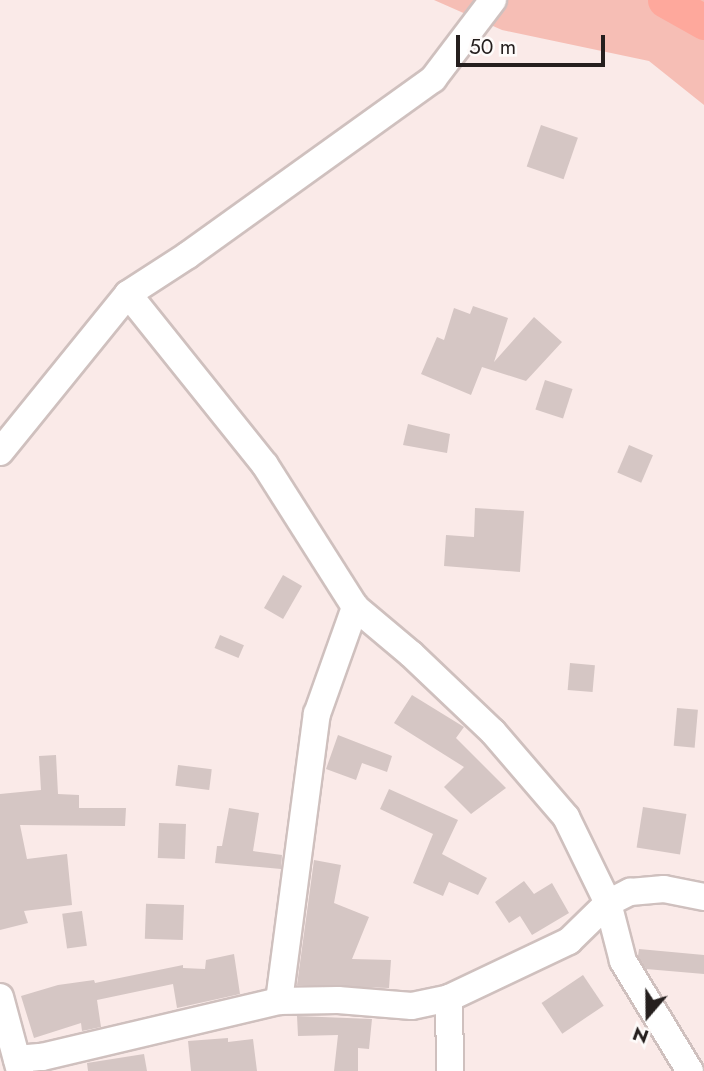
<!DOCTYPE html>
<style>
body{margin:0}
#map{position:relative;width:704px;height:1071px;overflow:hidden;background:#faeae8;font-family:Jost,sans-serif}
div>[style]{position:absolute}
.green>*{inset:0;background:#f6beb5}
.river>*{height:35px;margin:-17.5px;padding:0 17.5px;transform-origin:17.5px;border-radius:17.5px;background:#fea89c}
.building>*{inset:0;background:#d5c6c4;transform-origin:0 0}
.roads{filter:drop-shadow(2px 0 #cfc0be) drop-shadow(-2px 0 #cfc0be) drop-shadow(0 2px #cfc0be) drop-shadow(0 -2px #cfc0be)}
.minor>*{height:26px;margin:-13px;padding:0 13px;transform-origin:13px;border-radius:13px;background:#fff}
span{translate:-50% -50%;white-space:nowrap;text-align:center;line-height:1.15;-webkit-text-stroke:5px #fefbfa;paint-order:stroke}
.north{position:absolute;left:613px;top:980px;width:70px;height:70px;-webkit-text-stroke:5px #fefbfa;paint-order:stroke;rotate:200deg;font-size:19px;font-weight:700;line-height:28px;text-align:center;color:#251f1e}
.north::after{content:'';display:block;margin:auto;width:24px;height:32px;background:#251f1e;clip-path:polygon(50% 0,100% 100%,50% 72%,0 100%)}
.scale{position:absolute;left:456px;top:35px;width:149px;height:32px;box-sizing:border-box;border:4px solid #251f1e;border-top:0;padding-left:9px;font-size:21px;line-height:24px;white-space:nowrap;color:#251f1e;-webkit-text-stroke:5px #fefbfa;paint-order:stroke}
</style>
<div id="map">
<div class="green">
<i style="clip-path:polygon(434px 0,704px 0,704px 105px,649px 61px,502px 30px)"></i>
</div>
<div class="river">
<i style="left:665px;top:0;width:45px;rotate:29.4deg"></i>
</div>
<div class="building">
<i style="left:541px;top:125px;width:39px;height:44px;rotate:19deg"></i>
<i style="clip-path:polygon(473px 306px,508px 318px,494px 362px,534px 317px,562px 342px,526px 381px,482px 367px,471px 395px,421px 374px,437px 337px,444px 340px,454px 308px,470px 314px)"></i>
<i style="left:545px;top:380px;width:29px;height:31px;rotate:18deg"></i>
<i style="clip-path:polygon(408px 424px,450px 434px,447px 453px,403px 445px)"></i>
<i style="left:629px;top:445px;width:26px;height:30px;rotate:23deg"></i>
<i style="clip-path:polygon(475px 508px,524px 511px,520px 572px,444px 566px,446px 535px,474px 537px)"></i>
<i style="left:283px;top:575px;width:22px;height:38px;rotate:30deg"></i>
<i style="left:220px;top:635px;width:26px;height:14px;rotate:23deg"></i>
<i style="left:570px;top:663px;width:25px;height:27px;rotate:5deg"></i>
<i style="clip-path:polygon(412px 695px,464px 727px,456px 738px,506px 788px,471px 814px,444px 787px,464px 767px,394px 723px)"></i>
<i style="left:677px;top:708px;width:21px;height:38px;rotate:5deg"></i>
<i style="clip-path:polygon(338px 735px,392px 756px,387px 772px,362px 763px,356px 780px,326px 769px)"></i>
<i style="clip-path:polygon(56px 755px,58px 794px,79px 795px,79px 808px,126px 808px,125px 826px,20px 825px,27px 859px,67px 854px,72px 905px,24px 911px,28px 923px,0 930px,0 794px,41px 790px,39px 756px)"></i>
<i style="left:178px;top:765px;width:34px;height:21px;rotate:7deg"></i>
<i style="clip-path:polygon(389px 789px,458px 820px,442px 854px,487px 878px,478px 895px,449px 882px,443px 896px,413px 883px,433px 834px,380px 809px)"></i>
<i style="left:643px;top:807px;width:44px;height:41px;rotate:9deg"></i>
<i style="clip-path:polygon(229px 808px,259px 813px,253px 851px,282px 855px,281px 869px,215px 863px,217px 846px,222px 846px)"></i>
<i style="left:159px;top:823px;width:27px;height:35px;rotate:2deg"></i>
<i style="clip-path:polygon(314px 860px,341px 865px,334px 903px,369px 917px,352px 959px,391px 960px,389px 988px,297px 985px)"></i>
<i style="clip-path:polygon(524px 881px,534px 894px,552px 883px,569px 913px,532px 935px,520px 916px,509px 923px,495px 902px)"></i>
<i style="left:184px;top:905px;width:35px;height:38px;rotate:92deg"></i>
<i style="left:82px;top:911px;width:35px;height:20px;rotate:82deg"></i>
<i style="clip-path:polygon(639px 949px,704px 955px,704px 974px,646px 969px,638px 956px)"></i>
<i style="clip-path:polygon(234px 954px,240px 994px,177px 1008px,173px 984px,97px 1000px,101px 1027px,82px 1031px,81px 1023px,34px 1038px,21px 996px,58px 985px,94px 980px,95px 983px,183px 965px,183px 968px,205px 969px,206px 960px)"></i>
<i style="left:583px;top:975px;width:37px;height:50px;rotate:56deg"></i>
<i style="clip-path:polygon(297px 1016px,372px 1019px,369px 1049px,358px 1048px,358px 1071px,334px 1071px,338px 1035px,298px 1036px)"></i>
<i style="clip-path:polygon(228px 1038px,228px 1042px,253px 1039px,257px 1071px,191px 1071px,188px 1041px)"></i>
<i style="clip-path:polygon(144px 1054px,147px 1071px,88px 1071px,87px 1063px)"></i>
</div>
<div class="roads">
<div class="minor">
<i style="left:128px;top:294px;width:219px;rotate:51.3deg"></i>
<i style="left:265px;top:465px;width:168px;rotate:57.6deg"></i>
<i style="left:355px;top:607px;width:73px;rotate:40deg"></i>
<i style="left:411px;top:654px;width:113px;rotate:43.6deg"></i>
<i style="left:493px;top:732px;width:112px;rotate:49.3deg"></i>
<i style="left:566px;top:817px;width:96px;rotate:64deg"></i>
<i style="left:608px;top:903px;width:60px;rotate:75.5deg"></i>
<i style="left:623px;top:961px;width:129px;rotate:58.7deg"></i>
<i style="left:0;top:452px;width:203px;rotate:-51deg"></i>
<i style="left:128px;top:294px;width:72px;rotate:-33deg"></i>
<i style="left:188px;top:255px;width:302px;rotate:-35.7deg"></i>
<i style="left:433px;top:79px;width:99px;rotate:-52.8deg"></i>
<i style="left:0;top:997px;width:77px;rotate:74.9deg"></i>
<i style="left:449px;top:998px;width:73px;rotate:89.2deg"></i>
<i style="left:279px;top:1001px;width:290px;rotate:-82.5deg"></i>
<i style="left:317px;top:714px;width:114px;rotate:-70.4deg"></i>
<i style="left:17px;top:1059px;width:25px;rotate:-5deg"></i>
<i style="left:42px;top:1057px;width:244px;rotate:-13.3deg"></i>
<i style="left:279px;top:1001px;width:59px;rotate:-1deg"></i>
<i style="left:338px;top:1000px;width:74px;rotate:4.6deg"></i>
<i style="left:412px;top:1006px;width:38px;rotate:-12deg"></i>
<i style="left:449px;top:998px;width:133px;rotate:-25.4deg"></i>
<i style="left:569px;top:941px;width:54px;rotate:-44.3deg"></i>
<i style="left:608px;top:903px;width:25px;rotate:-27deg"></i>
<i style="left:630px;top:892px;width:34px;rotate:-5deg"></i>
<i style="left:664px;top:889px;width:41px;rotate:11.3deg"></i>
</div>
</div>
<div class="north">N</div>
<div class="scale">50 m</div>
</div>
